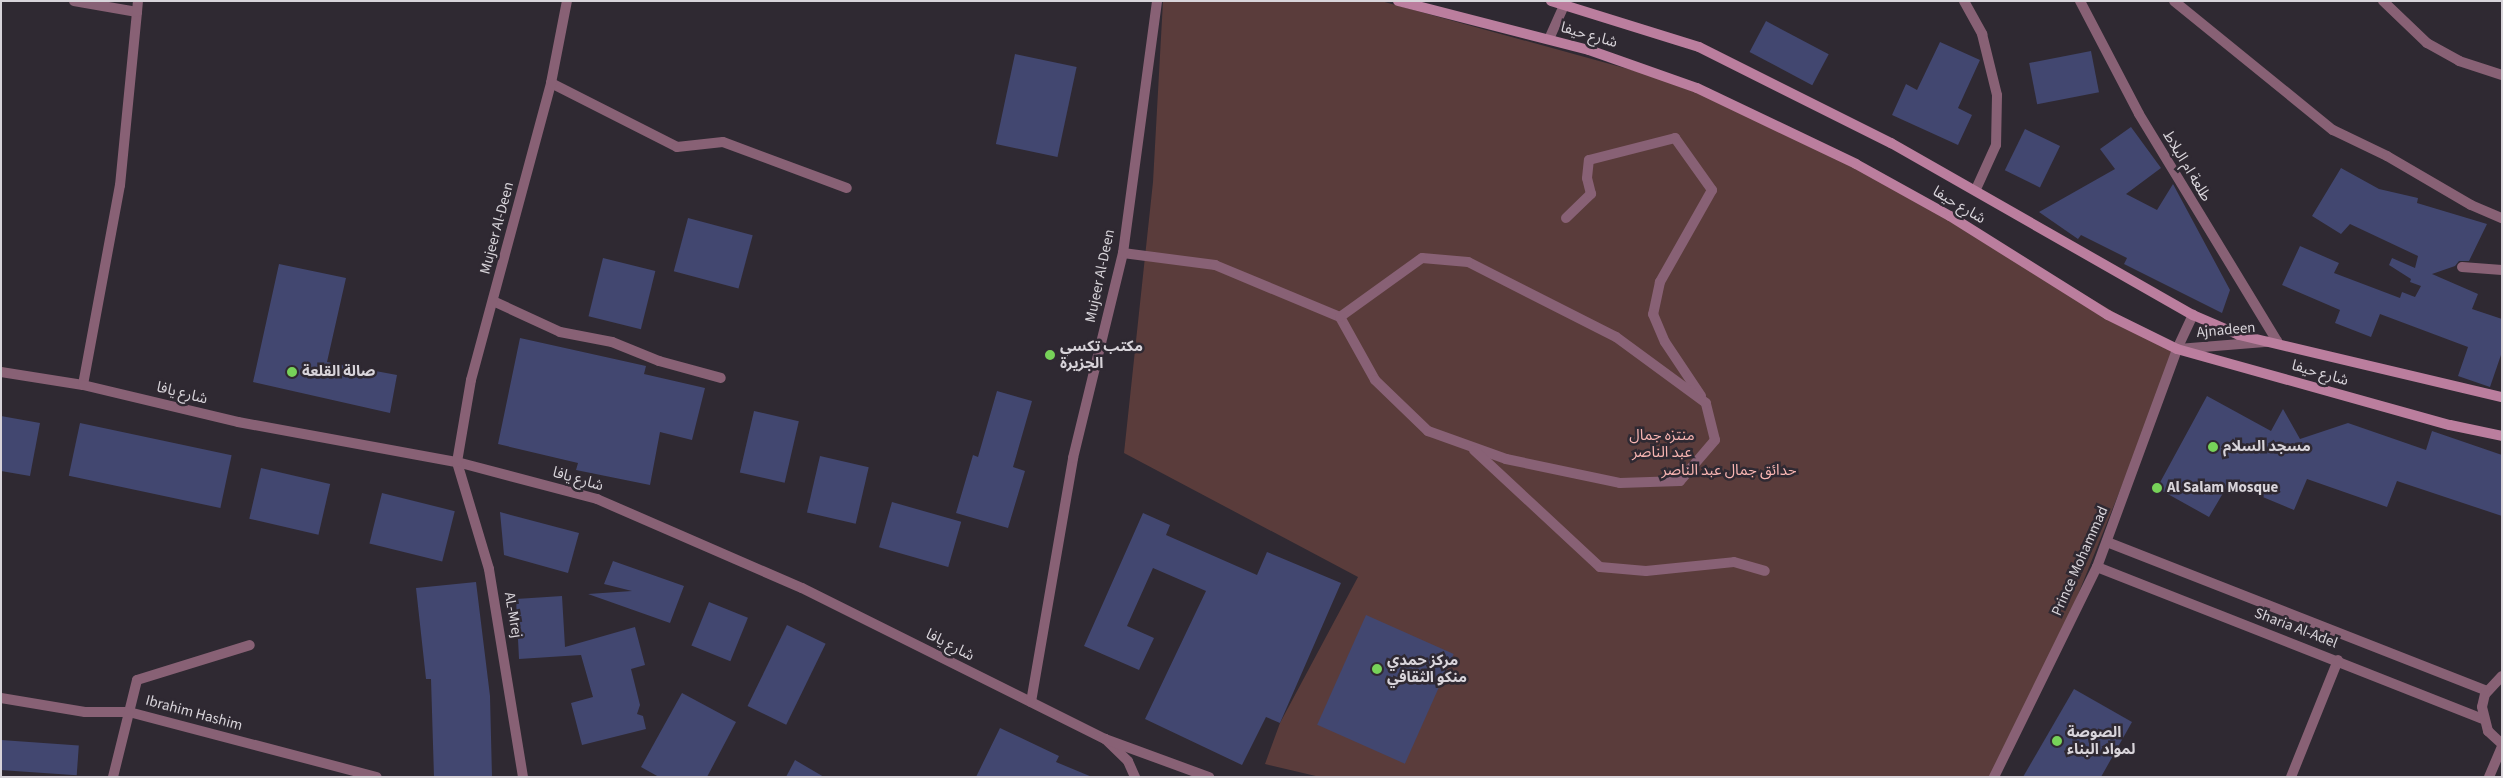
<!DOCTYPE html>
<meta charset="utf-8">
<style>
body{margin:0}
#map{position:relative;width:2503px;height:778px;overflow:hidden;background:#2f2932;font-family:"Source Sans 3","Noto Sans Arabic",sans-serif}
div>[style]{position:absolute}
.green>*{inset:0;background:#5a3c3b}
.building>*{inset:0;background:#424770;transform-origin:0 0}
.street>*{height:10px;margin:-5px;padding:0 5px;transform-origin:5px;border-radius:5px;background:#886175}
.secondary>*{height:10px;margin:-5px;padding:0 5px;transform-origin:5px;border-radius:5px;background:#bb7e9e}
.dots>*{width:14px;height:14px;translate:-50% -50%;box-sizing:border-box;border:2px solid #2f2932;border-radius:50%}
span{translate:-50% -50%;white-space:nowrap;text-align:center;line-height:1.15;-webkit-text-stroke:5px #2f2932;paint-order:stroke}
.street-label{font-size:15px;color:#d8d4da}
.poi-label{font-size:15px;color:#d8d4da;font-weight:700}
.left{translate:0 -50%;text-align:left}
.park-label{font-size:15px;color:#f8b5b2}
.frame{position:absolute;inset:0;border:2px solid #d8d4da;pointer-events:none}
</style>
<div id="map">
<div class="green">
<i style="clip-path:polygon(1163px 1px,1381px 1px,1697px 88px,1950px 216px,2177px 349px,2054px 654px,1991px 777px,1320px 777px,1265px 764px,1280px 723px,1358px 577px,1124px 453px,1153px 182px)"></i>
</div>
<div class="building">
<i style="left:1766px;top:21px;width:71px;height:35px;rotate:28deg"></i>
<i style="clip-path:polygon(1940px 42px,1980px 60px,1958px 108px,1972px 115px,1958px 145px,1892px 115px,1906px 84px,1917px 90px)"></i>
<i style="left:2091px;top:51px;width:42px;height:63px;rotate:79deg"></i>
<i style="left:1015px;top:54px;width:63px;height:92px;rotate:12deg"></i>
<i style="clip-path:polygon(2131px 127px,2161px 168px,2126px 194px,2157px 210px,2173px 184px,2230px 290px,2222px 313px,2124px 264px,2127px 258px,2081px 235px,2078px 239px,2039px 212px,2115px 169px,2100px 149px)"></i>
<i style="left:2025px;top:129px;width:39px;height:46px;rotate:26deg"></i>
<i style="clip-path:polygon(2341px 168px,2379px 189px,2418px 198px,2417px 203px,2487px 224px,2469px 261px,2459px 261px,2455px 266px,2432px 274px,2478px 294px,2472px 309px,2502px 319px,2502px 352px,2490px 387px,2458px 376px,2468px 347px,2380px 314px,2371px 337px,2335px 323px,2340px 310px,2282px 285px,2300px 246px,2339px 263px,2334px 273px,2400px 298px,2402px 292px,2415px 297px,2421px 286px,2410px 282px,2411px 279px,2389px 265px,2392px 258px,2415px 268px,2418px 256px,2350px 224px,2341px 234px,2312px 216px)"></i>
<i style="left:688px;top:218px;width:67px;height:55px;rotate:15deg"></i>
<i style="left:603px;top:258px;width:54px;height:60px;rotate:14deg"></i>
<i style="clip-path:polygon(279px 264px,346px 278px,327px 362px,397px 375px,390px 413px,253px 382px)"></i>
<i style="clip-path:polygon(520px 338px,646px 366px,644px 374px,705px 388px,692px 440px,660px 432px,650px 485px,576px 470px,578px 463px,498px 444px)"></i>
<i style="clip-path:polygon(997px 391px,1032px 401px,1013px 467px,1025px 471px,1008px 528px,956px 513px,973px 455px,978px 457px)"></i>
<i style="clip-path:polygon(2207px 396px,2271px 431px,2283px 409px,2300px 439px,2348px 423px,2426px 450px,2432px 431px,2502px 455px,2502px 516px,2397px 481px,2387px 507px,2307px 479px,2294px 510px,2229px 483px,2209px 517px,2157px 488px)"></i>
<i style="left:754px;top:411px;width:46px;height:63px;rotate:13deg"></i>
<i style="clip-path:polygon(1px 416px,40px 423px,30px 476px,1px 471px)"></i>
<i style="left:80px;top:423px;width:155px;height:54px;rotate:12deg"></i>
<i style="left:820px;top:456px;width:50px;height:58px;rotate:13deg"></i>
<i style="left:261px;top:468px;width:71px;height:52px;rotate:13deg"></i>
<i style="left:382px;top:493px;width:75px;height:52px;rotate:14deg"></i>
<i style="left:892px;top:502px;width:72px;height:47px;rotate:16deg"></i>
<i style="clip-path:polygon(500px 512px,579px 533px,568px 573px,504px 555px)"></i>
<i style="clip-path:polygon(1143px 513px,1170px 525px,1166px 535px,1257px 575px,1267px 552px,1341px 583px,1280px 723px,1266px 717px,1242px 765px,1145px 719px,1206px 591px,1153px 568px,1127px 626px,1154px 638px,1139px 670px,1084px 646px)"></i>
<i style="clip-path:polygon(613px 561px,684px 586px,670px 623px,588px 594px,632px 591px,604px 584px)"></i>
<i style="clip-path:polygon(476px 582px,490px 696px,492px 777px,434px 777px,431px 679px,426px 679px,416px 588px)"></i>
<i style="clip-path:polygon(562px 596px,565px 647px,635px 627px,645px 665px,631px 669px,640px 705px,637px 714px,643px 716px,646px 729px,582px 745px,571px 703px,593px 697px,581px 655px,519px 659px,516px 599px)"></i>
<i style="left:709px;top:602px;width:42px;height:47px;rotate:22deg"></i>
<i style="left:1366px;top:615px;width:96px;height:120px;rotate:24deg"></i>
<i style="left:787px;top:625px;width:43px;height:90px;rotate:26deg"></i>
<i style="clip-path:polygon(2074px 689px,2132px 722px,2101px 777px,2023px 777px)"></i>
<i style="clip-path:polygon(682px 693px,736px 722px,707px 777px,659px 777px,641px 767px)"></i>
<i style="clip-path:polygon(1000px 728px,1059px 756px,1056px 762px,1092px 777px,976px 777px)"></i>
<i style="left:1px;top:740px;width:78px;height:30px;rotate:4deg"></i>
<i style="clip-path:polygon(795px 760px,824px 777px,786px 777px)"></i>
</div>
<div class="street">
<i style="left:74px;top:1px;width:64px;rotate:9.9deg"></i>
<i style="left:137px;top:12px;width:174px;rotate:95.6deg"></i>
<i style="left:120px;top:185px;width:203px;rotate:100.5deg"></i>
<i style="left:1964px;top:1px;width:38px;rotate:61deg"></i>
<i style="left:1982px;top:34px;width:63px;rotate:76.2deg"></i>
<i style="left:1997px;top:95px;width:50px;rotate:91.1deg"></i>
<i style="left:1996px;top:145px;width:48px;rotate:114.4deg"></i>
<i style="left:2080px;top:1px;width:127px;rotate:62.4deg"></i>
<i style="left:2139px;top:114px;width:266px;rotate:58.7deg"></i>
<i style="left:2277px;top:341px;width:99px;rotate:175.4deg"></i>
<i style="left:2174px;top:1px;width:205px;rotate:39.1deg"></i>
<i style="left:2333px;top:130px;width:60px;rotate:25.7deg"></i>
<i style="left:2387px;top:156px;width:97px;rotate:30.3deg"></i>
<i style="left:2471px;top:205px;width:34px;rotate:23deg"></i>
<i style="left:2383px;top:1px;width:61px;rotate:43.7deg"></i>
<i style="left:2427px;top:43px;width:37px;rotate:29deg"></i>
<i style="left:2459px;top:61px;width:45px;rotate:18deg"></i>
<i style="left:137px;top:12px;width:11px;rotate:-85deg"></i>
<i style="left:1549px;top:39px;width:42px;rotate:-65.9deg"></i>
<i style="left:551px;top:83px;width:141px;rotate:26.9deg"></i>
<i style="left:677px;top:147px;width:46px;rotate:-6.2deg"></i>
<i style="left:723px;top:142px;width:132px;rotate:20.4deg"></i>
<i style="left:1566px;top:218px;width:35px;rotate:-44deg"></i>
<i style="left:1591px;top:194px;width:16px;rotate:-104deg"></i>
<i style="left:1587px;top:178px;width:18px;rotate:-84deg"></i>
<i style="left:1589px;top:160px;width:89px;rotate:-14.3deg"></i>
<i style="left:1675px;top:138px;width:64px;rotate:54.6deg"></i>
<i style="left:1712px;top:190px;width:106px;rotate:119.5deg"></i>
<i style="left:1660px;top:282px;width:33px;rotate:102deg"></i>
<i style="left:1653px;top:314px;width:30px;rotate:67deg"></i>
<i style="left:1665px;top:342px;width:65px;rotate:56.3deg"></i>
<i style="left:1123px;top:253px;width:93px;rotate:7.4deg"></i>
<i style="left:1215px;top:265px;width:135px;rotate:22.6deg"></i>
<i style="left:1340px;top:317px;width:72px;rotate:60.9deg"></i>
<i style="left:1375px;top:380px;width:74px;rotate:43.9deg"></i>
<i style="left:1428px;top:431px;width:83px;rotate:19.7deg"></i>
<i style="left:1506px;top:459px;width:116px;rotate:11.9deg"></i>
<i style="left:1620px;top:483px;width:60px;rotate:-1.9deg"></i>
<i style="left:1680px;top:481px;width:54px;rotate:-49.5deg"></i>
<i style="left:1715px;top:440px;width:38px;rotate:-104deg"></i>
<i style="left:1706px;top:403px;width:112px;rotate:-143.7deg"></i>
<i style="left:1616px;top:337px;width:166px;rotate:-153.1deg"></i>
<i style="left:1468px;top:262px;width:46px;rotate:-175deg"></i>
<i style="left:1422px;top:258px;width:101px;rotate:144.3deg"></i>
<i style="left:2462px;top:267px;width:40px;rotate:4.3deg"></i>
<i style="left:493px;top:301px;width:74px;rotate:24.8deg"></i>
<i style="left:560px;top:332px;width:53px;rotate:10.9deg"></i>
<i style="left:612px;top:342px;width:51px;rotate:22deg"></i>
<i style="left:659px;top:361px;width:64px;rotate:15.3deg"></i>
<i style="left:1px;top:372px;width:83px;rotate:9deg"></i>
<i style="left:83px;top:385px;width:159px;rotate:13.4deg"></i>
<i style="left:238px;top:422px;width:223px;rotate:10.4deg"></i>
<i style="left:457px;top:462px;width:145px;rotate:14.8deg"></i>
<i style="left:597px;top:499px;width:223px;rotate:23.5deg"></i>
<i style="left:802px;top:588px;width:339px;rotate:26.5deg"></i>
<i style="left:1474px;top:450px;width:172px;rotate:42.9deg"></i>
<i style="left:1600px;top:567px;width:46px;rotate:5deg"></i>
<i style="left:1646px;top:571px;width:88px;rotate:-5.8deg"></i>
<i style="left:1734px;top:562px;width:32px;rotate:16deg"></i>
<i style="left:2107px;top:542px;width:408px;rotate:21.4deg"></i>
<i style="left:2097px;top:567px;width:415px;rotate:21.5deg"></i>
<i style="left:2502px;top:676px;width:25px;rotate:133deg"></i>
<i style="left:2485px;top:694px;width:13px;rotate:103deg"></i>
<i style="left:2482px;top:707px;width:25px;rotate:76deg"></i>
<i style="left:2488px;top:731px;width:19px;rotate:43deg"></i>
<i style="left:1px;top:698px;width:85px;rotate:9.5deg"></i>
<i style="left:85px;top:712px;width:44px"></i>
<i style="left:129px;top:712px;width:256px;rotate:14.7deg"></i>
<i style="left:1031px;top:702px;width:248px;rotate:-80.2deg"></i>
<i style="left:1073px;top:458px;width:211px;rotate:-76.3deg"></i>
<i style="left:1123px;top:253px;width:254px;rotate:-82.3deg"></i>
<i style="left:113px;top:777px;width:100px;rotate:-76.1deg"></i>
<i style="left:137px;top:680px;width:118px;rotate:-17.2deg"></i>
<i style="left:523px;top:777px;width:211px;rotate:-99.3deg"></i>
<i style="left:489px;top:569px;width:112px;rotate:-106.7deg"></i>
<i style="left:457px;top:462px;width:83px;rotate:-80.3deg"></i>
<i style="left:471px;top:380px;width:308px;rotate:-74.9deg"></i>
<i style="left:551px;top:83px;width:84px;rotate:-79deg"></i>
<i style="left:1135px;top:777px;width:17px;rotate:-114deg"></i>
<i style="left:1128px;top:761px;width:32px;rotate:-136deg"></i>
<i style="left:1105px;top:739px;width:111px;rotate:20.1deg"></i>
<i style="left:1994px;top:777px;width:234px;rotate:-63.9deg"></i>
<i style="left:2097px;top:567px;width:232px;rotate:-69.8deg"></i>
<i style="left:2177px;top:349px;width:38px;rotate:-65deg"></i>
<i style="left:2291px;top:777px;width:126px;rotate:-68.1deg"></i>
<i style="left:2489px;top:777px;width:33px;rotate:-67deg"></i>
</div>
<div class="secondary">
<i style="left:1398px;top:1px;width:197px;rotate:14.4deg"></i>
<i style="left:1589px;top:50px;width:114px;rotate:19.4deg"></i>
<i style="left:1697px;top:88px;width:176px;rotate:25.5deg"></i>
<i style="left:1856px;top:164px;width:107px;rotate:29deg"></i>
<i style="left:1950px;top:216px;width:186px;rotate:32.1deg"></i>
<i style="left:2108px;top:315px;width:77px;rotate:26.2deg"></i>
<i style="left:2177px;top:349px;width:283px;rotate:15.6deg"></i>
<i style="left:2450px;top:425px;width:53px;rotate:11.9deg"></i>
<i style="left:1551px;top:1px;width:155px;rotate:17.3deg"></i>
<i style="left:1699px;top:47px;width:215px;rotate:26.6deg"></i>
<i style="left:1891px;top:143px;width:348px;rotate:29.7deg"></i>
<i style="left:2193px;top:315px;width:50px;rotate:23.5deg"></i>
<i style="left:2239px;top:335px;width:270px;rotate:13.3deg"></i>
</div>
<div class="dots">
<i style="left:1050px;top:355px;background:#77d259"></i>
<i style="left:292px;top:372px;background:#77d259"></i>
<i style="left:2213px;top:447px;background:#77d259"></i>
<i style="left:2157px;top:488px;background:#77d259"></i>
<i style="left:1377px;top:669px;background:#77d259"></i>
<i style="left:2057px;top:741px;background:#77d259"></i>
</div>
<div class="street-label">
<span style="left:1589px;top:35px;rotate:16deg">شارع حيفا</span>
<span style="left:2187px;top:166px;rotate:59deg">طلعة ام البلاط</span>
<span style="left:1959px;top:205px;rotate:31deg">شارع حيفا</span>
<span style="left:497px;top:228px;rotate:-75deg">Mujeer Al-Deen</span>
<span style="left:1100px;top:276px;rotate:-78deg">Mujeer Al-Deen</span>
<span style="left:2226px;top:330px;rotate:-5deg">Ajnadeen</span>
<span style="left:2320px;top:373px;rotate:16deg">شارع حيفا</span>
<span style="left:182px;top:393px;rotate:14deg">شارع يافا</span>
<span style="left:578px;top:479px;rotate:16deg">شارع يافا</span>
<span style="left:2080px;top:561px;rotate:-66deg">Prince Mohammad</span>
<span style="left:513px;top:615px;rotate:80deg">AL-Mrej</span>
<span style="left:2296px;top:628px;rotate:21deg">Sharia Al-Adel</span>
<span style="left:950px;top:645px;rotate:27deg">شارع يافا</span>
<span style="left:194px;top:713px;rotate:15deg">Ibrahim Hashim</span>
</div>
<div class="poi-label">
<span class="left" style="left:1060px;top:355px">مكتب تكسي<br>الجزيرة</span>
<span class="left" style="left:302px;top:372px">صالة القلعة</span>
<span class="left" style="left:2223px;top:447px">مسجد السلام</span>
<span class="left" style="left:2167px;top:488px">Al Salam Mosque</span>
<span class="left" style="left:1387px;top:669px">مركز حمدي<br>منكو الثقافي</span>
<span class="left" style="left:2067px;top:741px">الصوصة<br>لمواد البناء</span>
</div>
<div class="park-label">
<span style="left:1662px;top:444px">منتزه جمال<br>عبد الناصر</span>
<span style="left:1729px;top:471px">حدائق جمال عبد الناصر</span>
</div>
<div class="frame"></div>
</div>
